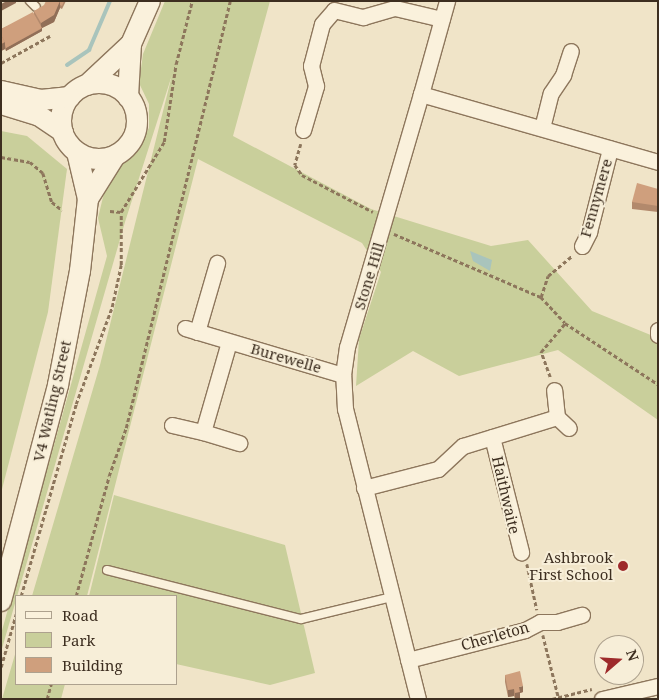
<!DOCTYPE html>
<style>
body{margin:0}
#map{position:relative;width:659px;height:700px;overflow:hidden;background:#f0e4c8;font-family:"Noto Serif",serif}
div>[style]{position:absolute}
.green>*{inset:0;background:#c9cf9b}
.water>*{inset:0;background:#a9c4bc}
.stream>*{height:4px;margin:-2px;padding:0 2px;transform-origin:2px;border-radius:2px;background:#a9c4bc}
.path>*{height:2.5px;margin-top:-1.25px;transform-origin:0;background:repeating-linear-gradient(90deg,#8d765c 0 4px,transparent 0 6.5px)}
.roads{filter:drop-shadow(1px 0 #8d765c) drop-shadow(-1px 0 #8d765c) drop-shadow(0 1px #8d765c) drop-shadow(0 -1px #8d765c)}
.service>*{height:8px;margin:-4px;padding:0 4px;transform-origin:4px;border-radius:4px;background:#faf1dc}
.minor>*{height:15px;margin:-7.5px;padding:0 7.5px;transform-origin:7.5px;border-radius:7.5px;background:#faf1dc}
.tertiary>*{height:20px;margin:-10px;padding:0 10px;transform-origin:10px;border-radius:10px;background:#faf1dc}
.tertiary>.ring{margin:-10px;padding:0;box-sizing:content-box;background:none;border:20px solid #faf1dc;border-radius:50%}
.wall>*{inset:0;background:#b2896c}
.shaded-wall>*{inset:0;background:#916f58}
.building>*{inset:0;background:#cf9f7d}
.dots>*{width:14px;height:14px;translate:-50% -50%;box-sizing:border-box;border:2px solid #f7eed8;border-radius:50%}
span{translate:-50% -50%;white-space:nowrap;text-align:center;line-height:1.15;-webkit-text-stroke:4px #f7eed8;paint-order:stroke}
.street-label{font-size:15px;color:#3d2e20}
.poi-label{font-size:15px;color:#3d2e20}
.right{translate:-100% -50%;text-align:right}
.frame{position:absolute;inset:0;border:2px solid #3d2e20;pointer-events:none}
.legend{position:absolute;left:15px;top:595px;width:162px;height:90px;box-sizing:border-box;background:#f7eed8;border:1px solid #ada18e;margin:0;padding:6px 9px;list-style:none;font-size:15px;color:#3d2e20}
.legend li{display:flex;align-items:center;gap:10px;height:25px}
.legend b{width:25px;border:1px solid #ada18e}
.north{position:absolute;left:594px;top:635px;width:50px;height:50px;box-sizing:border-box;background:#f7eed8;border:1px solid #ada18e;border-radius:50%;rotate:71deg;font-size:14px;font-weight:700;line-height:20px;text-align:center;color:#3d2e20}
.north::after{content:'';display:block;margin:auto;width:18px;height:22px;background:#9e2a2b;clip-path:polygon(50% 0,100% 100%,50% 72%,0 100%)}
</style>
<div id="map">
<div class="green">
<i style="clip-path:polygon(165px 1px,270px 1px,233px 136px,371px 209px,491px 246px,528px 240px,592px 311px,658px 338px,658px 420px,558px 350px,459px 376px,413px 351px,356px 386px,359px 339px,381px 272px,362px 243px,198px 159px,87px 596px,32px 596px,100px 365px,172px 75px,125px 222px,1px 652px,1px 634px,107px 256px,98px 218px,108px 176px,134px 152px,149px 128px,149px 104px,139px 83px,143px 54px)"></i>
<i style="clip-path:polygon(1px 131px,27px 136px,67px 169px,48px 312px,1px 493px)"></i>
<i style="clip-path:polygon(114px 495px,285px 545px,315px 673px,270px 685px,176px 664px,176px 596px,89px 596px)"></i>
<i style="clip-path:polygon(16px 651px,16px 684px,65px 684px,61px 699px,2px 699px)"></i>
</div>
<div class="water">
<i style="clip-path:polygon(470px 251px,492px 260px,490px 271px,473px 261px)"></i>
</div>
<div class="stream">
<i style="left:67px;top:65px;width:27px;rotate:-34deg"></i>
<i style="left:89px;top:50px;width:53px;rotate:-66.8deg"></i>
</div>
<div class="path">
<i style="left:1px;top:63px;width:56px;rotate:-28.9deg"></i>
<i style="left:301px;top:144px;width:22px;rotate:106deg"></i>
<i style="left:295px;top:165px;width:12px;rotate:55deg"></i>
<i style="left:302px;top:175px;width:80px;rotate:27.5deg"></i>
<i style="left:1px;top:157px;width:29px;rotate:10deg"></i>
<i style="left:30px;top:162px;width:17px;rotate:40deg"></i>
<i style="left:43px;top:173px;width:30px;rotate:73deg"></i>
<i style="left:52px;top:202px;width:13px;rotate:39deg"></i>
<i style="left:110px;top:211px;width:11px;rotate:5deg"></i>
<i style="left:394px;top:234px;width:160px;rotate:23.2deg"></i>
<i style="left:541px;top:297px;width:35px;rotate:47deg"></i>
<i style="left:565px;top:323px;width:111px;rotate:33.3deg"></i>
<i style="left:541px;top:297px;width:22px;rotate:-72deg"></i>
<i style="left:548px;top:276px;width:31px;rotate:-40deg"></i>
<i style="left:550px;top:377px;width:27px;rotate:-110deg"></i>
<i style="left:541px;top:352px;width:38px;rotate:-50deg"></i>
<i style="left:527px;top:564px;width:47px;rotate:77.7deg"></i>
<i style="left:21px;top:596px;width:200px;rotate:-74deg"></i>
<i style="left:76px;top:404px;width:103px;rotate:-69.6deg"></i>
<i style="left:112px;top:307px;width:43px;rotate:-77.9deg"></i>
<i style="left:121px;top:265px;width:53px;rotate:-90deg"></i>
<i style="left:121px;top:212px;width:82px;rotate:-58.4deg"></i>
<i style="left:164px;top:142px;width:79px;rotate:-81.3deg"></i>
<i style="left:176px;top:64px;width:65px;rotate:-75.7deg"></i>
<i style="left:76px;top:596px;width:124px;rotate:-74.6deg"></i>
<i style="left:109px;top:476px;width:51px;rotate:-70.5deg"></i>
<i style="left:126px;top:428px;width:439px;rotate:-76.3deg"></i>
<i style="left:543px;top:635px;width:66px;rotate:76deg"></i>
<i style="left:1px;top:667px;width:55px;rotate:-74.2deg"></i>
<i style="left:47px;top:699px;width:16px;rotate:-75deg"></i>
<i style="left:552px;top:699px;width:41px;rotate:-14deg"></i>
</div>
<div class="roads">
<div class="service">
<i style="left:30px;top:1px;width:8px;rotate:45deg"></i>
<i style="left:107px;top:570px;width:200px;rotate:14.2deg"></i>
<i style="left:301px;top:619px;width:94px;rotate:-13.6deg"></i>
</div>
<div class="minor">
<i style="left:421px;top:94px;width:97px;rotate:-74.4deg"></i>
<i style="left:542px;top:128px;width:36px;rotate:-76deg"></i>
<i style="left:551px;top:93px;width:22px;rotate:-56deg"></i>
<i style="left:563px;top:75px;width:25px;rotate:-72deg"></i>
<i style="left:303px;top:130px;width:46px;rotate:-73.5deg"></i>
<i style="left:316px;top:86px;width:21px;rotate:-104deg"></i>
<i style="left:311px;top:66px;width:43px;rotate:-75.3deg"></i>
<i style="left:322px;top:24px;width:18px;rotate:-49deg"></i>
<i style="left:334px;top:10px;width:30px;rotate:14deg"></i>
<i style="left:363px;top:17px;width:33px;rotate:-16deg"></i>
<i style="left:395px;top:8px;width:48px;rotate:13.2deg"></i>
<i style="left:582px;top:246px;width:16px;rotate:-63deg"></i>
<i style="left:589px;top:232px;width:86px;rotate:-75.8deg"></i>
<i style="left:185px;top:328px;width:165px;rotate:16.6deg"></i>
<i style="left:658px;top:330px;width:5px;rotate:90deg"></i>
<i style="left:197px;top:332px;width:72px;rotate:-73.8deg"></i>
<i style="left:557px;top:417px;width:16px;rotate:43deg"></i>
<i style="left:172px;top:425px;width:32px;rotate:13deg"></i>
<i style="left:203px;top:432px;width:94px;rotate:-73.9deg"></i>
<i style="left:203px;top:432px;width:38px;rotate:17deg"></i>
<i style="left:492px;top:437px;width:119px;rotate:75.8deg"></i>
<i style="left:364px;top:488px;width:76px;rotate:-14.4deg"></i>
<i style="left:438px;top:469px;width:34px;rotate:-43deg"></i>
<i style="left:463px;top:446px;width:98px;rotate:-17.1deg"></i>
<i style="left:557px;top:417px;width:27px;rotate:-96deg"></i>
<i style="left:408px;top:660px;width:121px;rotate:-14.4deg"></i>
<i style="left:525px;top:630px;width:17px;rotate:-28deg"></i>
<i style="left:540px;top:622px;width:17px"></i>
<i style="left:557px;top:622px;width:26px;rotate:-16deg"></i>
<i style="left:418px;top:699px;width:299px;rotate:-104.1deg"></i>
<i style="left:345px;top:409px;width:34px;rotate:-93deg"></i>
<i style="left:343px;top:375px;width:28px;rotate:-82deg"></i>
<i style="left:347px;top:347px;width:264px;rotate:-73.7deg"></i>
<i style="left:421px;top:94px;width:247px;rotate:16deg"></i>
<i style="left:602px;top:699px;width:57px;rotate:-13.1deg"></i>
</div>
<div class="tertiary">
<i class="ring" style="left:61px;top:83px;width:56px;height:56px"></i>
<i style="left:87px;top:85px;width:60px;rotate:-43deg"></i>
<i style="left:1px;top:91px;width:41px;rotate:12.7deg"></i>
<i style="left:41px;top:100px;width:29px;rotate:-6deg"></i>
<i style="left:128px;top:97px;width:53px;rotate:-86.8deg"></i>
<i style="left:131px;top:44px;width:47px;rotate:-66.2deg"></i>
<i style="left:1px;top:104px;width:39px;rotate:17deg"></i>
<i style="left:38px;top:115px;width:30px;rotate:34deg"></i>
<i style="left:88px;top:199px;width:51px;rotate:-57.9deg"></i>
<i style="left:1px;top:601px;width:223px;rotate:-75.2deg"></i>
<i style="left:58px;top:385px;width:116px;rotate:-79.1deg"></i>
<i style="left:80px;top:271px;width:72px;rotate:-83.7deg"></i>
<i style="left:88px;top:199px;width:48px;rotate:-103.2deg"></i>
</div>
</div>
<div class="wall">
<i style="clip-path:polygon(66px 1px,62px 9px,60px 8px,54px 22px,42px 28px,42px 31px,6px 51px,5px 49px,1px 51px,1px 29px,34px 14px,34px 11px)"></i>
<i style="clip-path:polygon(658px 189px,658px 212px,632px 209px,632px 202px)"></i>
<i style="clip-path:polygon(505px 675px,523px 692px,520px 693px,520px 698px,515px 699px,514px 696px,508px 697px,505px 682px)"></i>
</div>
<div class="shaded-wall">
<i style="clip-path:polygon(7px 1px,16px 1px,16px 3px,1px 11px,1px 4px)"></i>
<i style="clip-path:polygon(60px 1px,60px 8px,54px 22px,42px 28px,42px 31px,6px 51px,6px 48px,41px 29px,41px 23px)"></i>
<i style="clip-path:polygon(5px 42px,5px 49px,1px 51px,1px 44px)"></i>
<i style="clip-path:polygon(523px 686px,523px 692px,520px 693px,520px 698px,515px 699px,515px 693px,519px 687px)"></i>
<i style="clip-path:polygon(514px 689px,514px 696px,508px 697px,508px 690px)"></i>
</div>
<div class="building">
<i style="clip-path:polygon(46px 1px,60px 1px,54px 15px,41px 23px,34px 11px,44px 5px)"></i>
<i style="clip-path:polygon(60px 1px,64px 1px,62px 6px,60px 5px)"></i>
<i style="clip-path:polygon(33px 12px,42px 28px,6px 48px,5px 45px,5px 42px,1px 35px,1px 29px)"></i>
<i style="clip-path:polygon(1px 35px,5px 42px,1px 44px)"></i>
<i style="clip-path:polygon(637px 183px,658px 189px,658px 206px,632px 202px)"></i>
<i style="clip-path:polygon(520px 671px,523px 686px,519px 687px,520px 692px,515px 693px,514px 689px,508px 690px,505px 675px)"></i>
</div>
<div class="dots">
<i style="left:623px;top:566px;background:#9e2a2b"></i>
</div>
<div class="street-label">
<span style="left:596px;top:198px;rotate:-74deg">Fennymere</span>
<span style="left:369px;top:276px;rotate:-73deg">Stone Hill</span>
<span style="left:286px;top:358px;rotate:16deg">Burewelle</span>
<span style="left:52px;top:401px;rotate:-77deg">V4 Watling Street</span>
<span style="left:506px;top:495px;rotate:77deg">Haithwaite</span>
<span style="left:495px;top:636px;rotate:-16deg">Cherleton</span>
</div>
<div class="poi-label">
<span class="right" style="left:613px;top:566px">Ashbrook<br>First School</span>
</div>
<div class="frame"></div>
<ul class="legend">
<li><b style="height:6px;background:#faf1dc"></b>Road</li>
<li><b style="height:14px;background:#c9cf9b"></b>Park</li>
<li><b style="height:14px;background:#cf9f7d"></b>Building</li>
</ul>
<div class="north">N</div>
</div>
